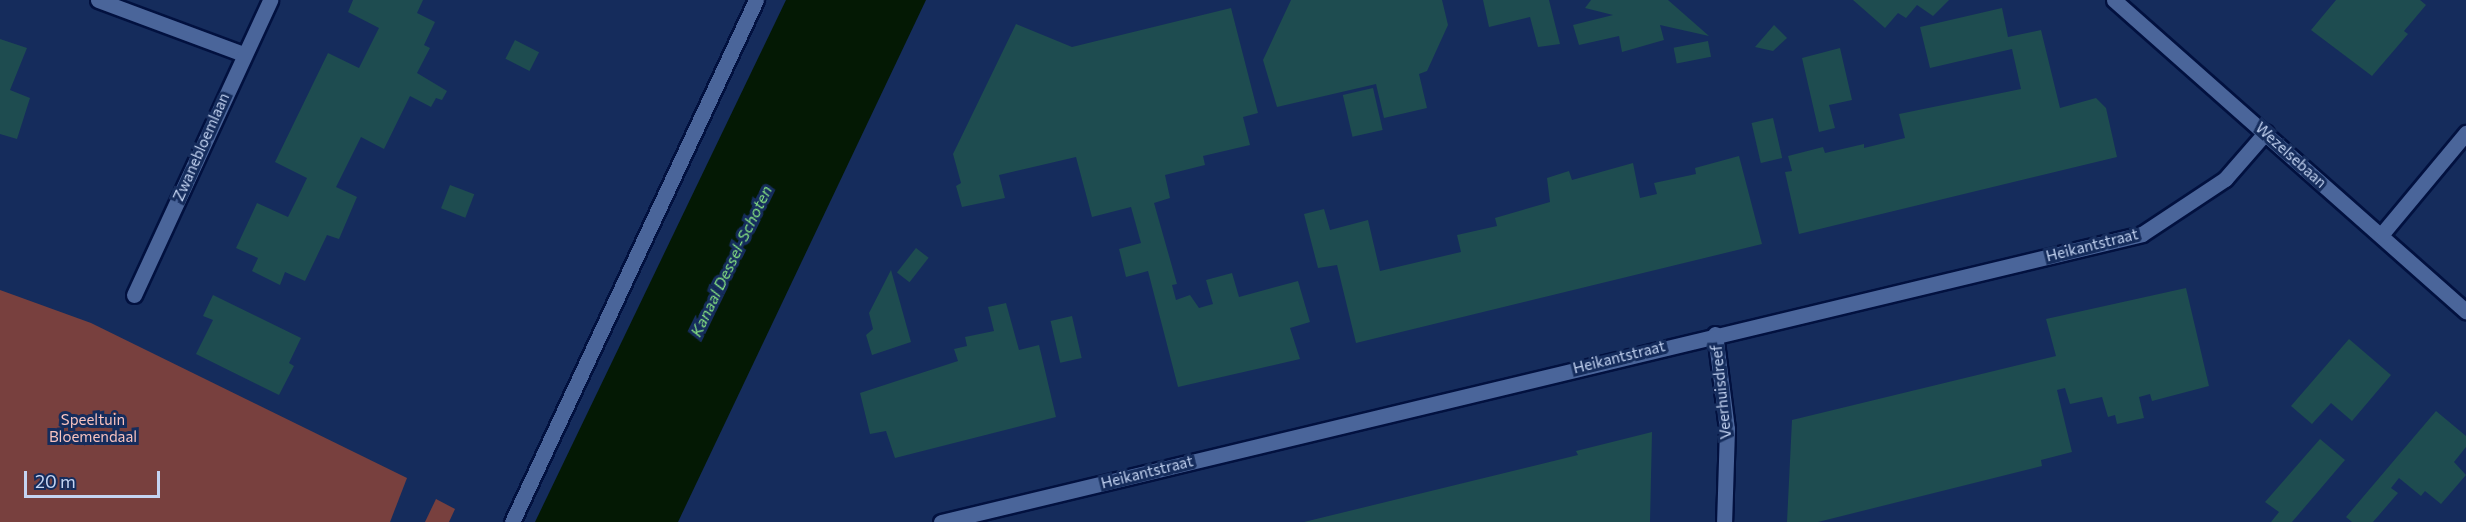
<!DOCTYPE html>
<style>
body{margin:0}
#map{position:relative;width:2466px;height:522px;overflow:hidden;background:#152c5c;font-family:Commissioner,sans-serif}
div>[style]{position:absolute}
.green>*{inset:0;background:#78403e}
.water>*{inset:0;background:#041904}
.building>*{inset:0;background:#1e4c50;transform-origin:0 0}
.roads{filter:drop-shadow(2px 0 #02113f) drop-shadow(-2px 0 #02113f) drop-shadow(0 2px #02113f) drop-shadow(0 -2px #02113f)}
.minor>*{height:15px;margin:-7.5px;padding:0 7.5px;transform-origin:7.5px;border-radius:7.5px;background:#4a659a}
span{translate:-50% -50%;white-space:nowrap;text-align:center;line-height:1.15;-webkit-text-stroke:6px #152c5c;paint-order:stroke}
.street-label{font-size:15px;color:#c4d4f2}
.park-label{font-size:15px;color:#f8c3bf}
.water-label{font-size:16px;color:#85e082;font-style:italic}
.scale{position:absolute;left:24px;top:471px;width:136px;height:27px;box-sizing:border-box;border:3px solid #c4d4f2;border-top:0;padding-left:8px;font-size:18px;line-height:21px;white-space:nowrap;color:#c4d4f2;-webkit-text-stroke:4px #152c5c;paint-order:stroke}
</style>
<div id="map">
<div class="green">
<i style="clip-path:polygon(0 290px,91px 323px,407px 478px,390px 522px,0 522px)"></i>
<i style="clip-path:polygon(436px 499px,455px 509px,449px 522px,425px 522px)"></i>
</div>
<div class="water">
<i style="clip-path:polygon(786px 0,926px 0,678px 522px,535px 522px)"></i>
</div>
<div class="building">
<i style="clip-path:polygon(353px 0,423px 0,417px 13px,435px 22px,424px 45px,430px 48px,417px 73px,447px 91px,442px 100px,436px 98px,431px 107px,410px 96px,384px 149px,361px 137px,336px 187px,357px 197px,339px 239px,327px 235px,305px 281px,285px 272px,280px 285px,252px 271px,258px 258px,236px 248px,257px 203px,288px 217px,297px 199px,307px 178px,275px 162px,328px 53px,359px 68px,379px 28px,348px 12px)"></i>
<i style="clip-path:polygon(1291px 0,1442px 0,1448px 25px,1427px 71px,1419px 74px,1427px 108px,1384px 118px,1376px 84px,1277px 107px,1263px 60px)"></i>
<i style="clip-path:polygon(1483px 0,1549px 0,1560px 44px,1538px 47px,1530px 17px,1489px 27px)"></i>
<i style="clip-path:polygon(1591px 0,1668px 0,1709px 36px,1660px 25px,1664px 40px,1622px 52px,1619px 36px,1579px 45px,1573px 25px,1613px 15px,1585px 8px)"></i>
<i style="clip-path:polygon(1853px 0,1949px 0,1933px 16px,1917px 5px,1906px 18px,1898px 13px,1885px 28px)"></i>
<i style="clip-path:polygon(2336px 0,2420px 0,2426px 5px,2404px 31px,2408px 34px,2372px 76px,2311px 30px)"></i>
<i style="clip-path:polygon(1231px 8px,1258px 113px,1243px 117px,1250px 145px,1203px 156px,1205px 165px,1165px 175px,1170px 198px,1154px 203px,1177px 284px,1172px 285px,1176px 300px,1190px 295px,1199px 308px,1213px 304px,1206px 280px,1232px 273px,1239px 297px,1298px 281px,1310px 322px,1290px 328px,1300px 359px,1178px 387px,1148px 271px,1126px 277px,1119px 249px,1141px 243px,1131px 207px,1092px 217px,1076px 157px,999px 175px,1005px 198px,962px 207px,956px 186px,961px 183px,953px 154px,1016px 24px,1072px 47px)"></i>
<i style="clip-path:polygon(2002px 8px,2008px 37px,2041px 30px,2060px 108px,2096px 98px,2106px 108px,2117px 157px,1799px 234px,1785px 172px,1792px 171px,1788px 156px,1823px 147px,1825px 153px,1864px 144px,1864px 148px,1905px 138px,1899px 114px,2021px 89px,2012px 49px,1930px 68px,1920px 27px)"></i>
<i style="clip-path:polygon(1774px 25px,1787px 38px,1773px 51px,1755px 47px)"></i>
<i style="clip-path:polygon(0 39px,27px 48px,10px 90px,30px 98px,17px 139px,0 134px)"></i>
<i style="left:515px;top:40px;width:27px;height:21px;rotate:27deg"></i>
<i style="left:1708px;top:41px;width:16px;height:35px;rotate:79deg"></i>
<i style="clip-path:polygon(1840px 48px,1852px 100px,1829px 105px,1835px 128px,1819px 132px,1802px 58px)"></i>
<i style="left:1373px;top:88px;width:43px;height:31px;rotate:77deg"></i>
<i style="left:1773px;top:118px;width:41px;height:22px;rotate:77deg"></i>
<i style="clip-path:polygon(1739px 156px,1762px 244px,1356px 343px,1337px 265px,1318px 268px,1304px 214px,1324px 209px,1330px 230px,1368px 220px,1380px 271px,1461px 252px,1457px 235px,1497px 226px,1495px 218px,1550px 202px,1547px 178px,1569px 171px,1572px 180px,1633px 163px,1640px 198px,1657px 194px,1654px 183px,1696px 174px,1695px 168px)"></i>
<i style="left:450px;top:185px;width:26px;height:25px;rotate:21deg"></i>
<i style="left:916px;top:248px;width:16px;height:31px;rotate:38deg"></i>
<i style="clip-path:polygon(891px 270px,911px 342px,872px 355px,866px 335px,873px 329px,869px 313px)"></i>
<i style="clip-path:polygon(2186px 288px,2209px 386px,2152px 401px,2150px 394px,2139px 397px,2144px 418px,2117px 424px,2115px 415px,2108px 417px,2102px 397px,2070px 404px,2065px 388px,2057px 390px,2072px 452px,2041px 460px,2042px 466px,1818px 522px,1787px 522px,1792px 420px,2056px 356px,2046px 319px)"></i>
<i style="clip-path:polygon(213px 295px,301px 338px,289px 363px,294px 366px,279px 395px,196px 354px,213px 320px,203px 316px)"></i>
<i style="clip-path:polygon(1006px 303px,1019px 350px,1039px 345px,1056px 417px,895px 458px,886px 431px,870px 434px,860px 393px,958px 361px,954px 349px,967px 346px,965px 337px,994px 331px,988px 307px)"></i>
<i style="left:1072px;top:316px;width:43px;height:22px;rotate:77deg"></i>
<i style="clip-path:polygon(2349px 339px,2391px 375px,2352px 421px,2331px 403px,2312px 424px,2291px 406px)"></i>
<i style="clip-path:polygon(2436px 411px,2466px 436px,2466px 447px,2454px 462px,2466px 475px,2441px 504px,2425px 491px,2421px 496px,2399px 478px,2391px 488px,2398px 493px,2373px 522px,2352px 522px,2346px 517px)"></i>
<i style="clip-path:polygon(1652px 432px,1650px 522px,1304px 522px,1578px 455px,1576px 451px)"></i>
<i style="clip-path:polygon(2320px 439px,2345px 460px,2292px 522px,2271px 522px,2279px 512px,2265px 502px)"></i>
</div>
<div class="roads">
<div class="minor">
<i style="left:98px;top:0;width:155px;rotate:20.4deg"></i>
<i style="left:2114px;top:0;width:470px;rotate:41.5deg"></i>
<i style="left:2381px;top:235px;width:133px;rotate:-50.2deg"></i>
<i style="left:134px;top:295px;width:325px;rotate:-65.2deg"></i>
<i style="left:1715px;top:334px;width:96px;rotate:82.8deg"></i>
<i style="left:1727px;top:429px;width:93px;rotate:91.8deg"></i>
<i style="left:512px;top:522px;width:576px;rotate:-64.95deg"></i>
<i style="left:941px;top:522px;width:1235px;rotate:-13.48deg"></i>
<i style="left:2142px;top:234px;width:100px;rotate:-33.5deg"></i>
<i style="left:2225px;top:179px;width:62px;rotate:-48.9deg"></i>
</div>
</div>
<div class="street-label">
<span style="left:201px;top:147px;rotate:-66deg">Zwanebloemlaan</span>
<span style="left:2291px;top:155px;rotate:42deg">Wezelsebaan</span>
<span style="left:2092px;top:245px;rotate:-14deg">Heikantstraat</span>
<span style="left:1619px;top:357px;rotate:-14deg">Heikantstraat</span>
<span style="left:1721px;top:392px;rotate:-96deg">Veerhuisdreef</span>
<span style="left:1147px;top:472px;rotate:-14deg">Heikantstraat</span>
</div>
<div class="park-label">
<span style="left:93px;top:428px">Speeltuin<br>Bloemendaal</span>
</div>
<div class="water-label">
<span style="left:731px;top:261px;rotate:-64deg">Kanaal Dessel-Schoten</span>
</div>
<div class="scale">20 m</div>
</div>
